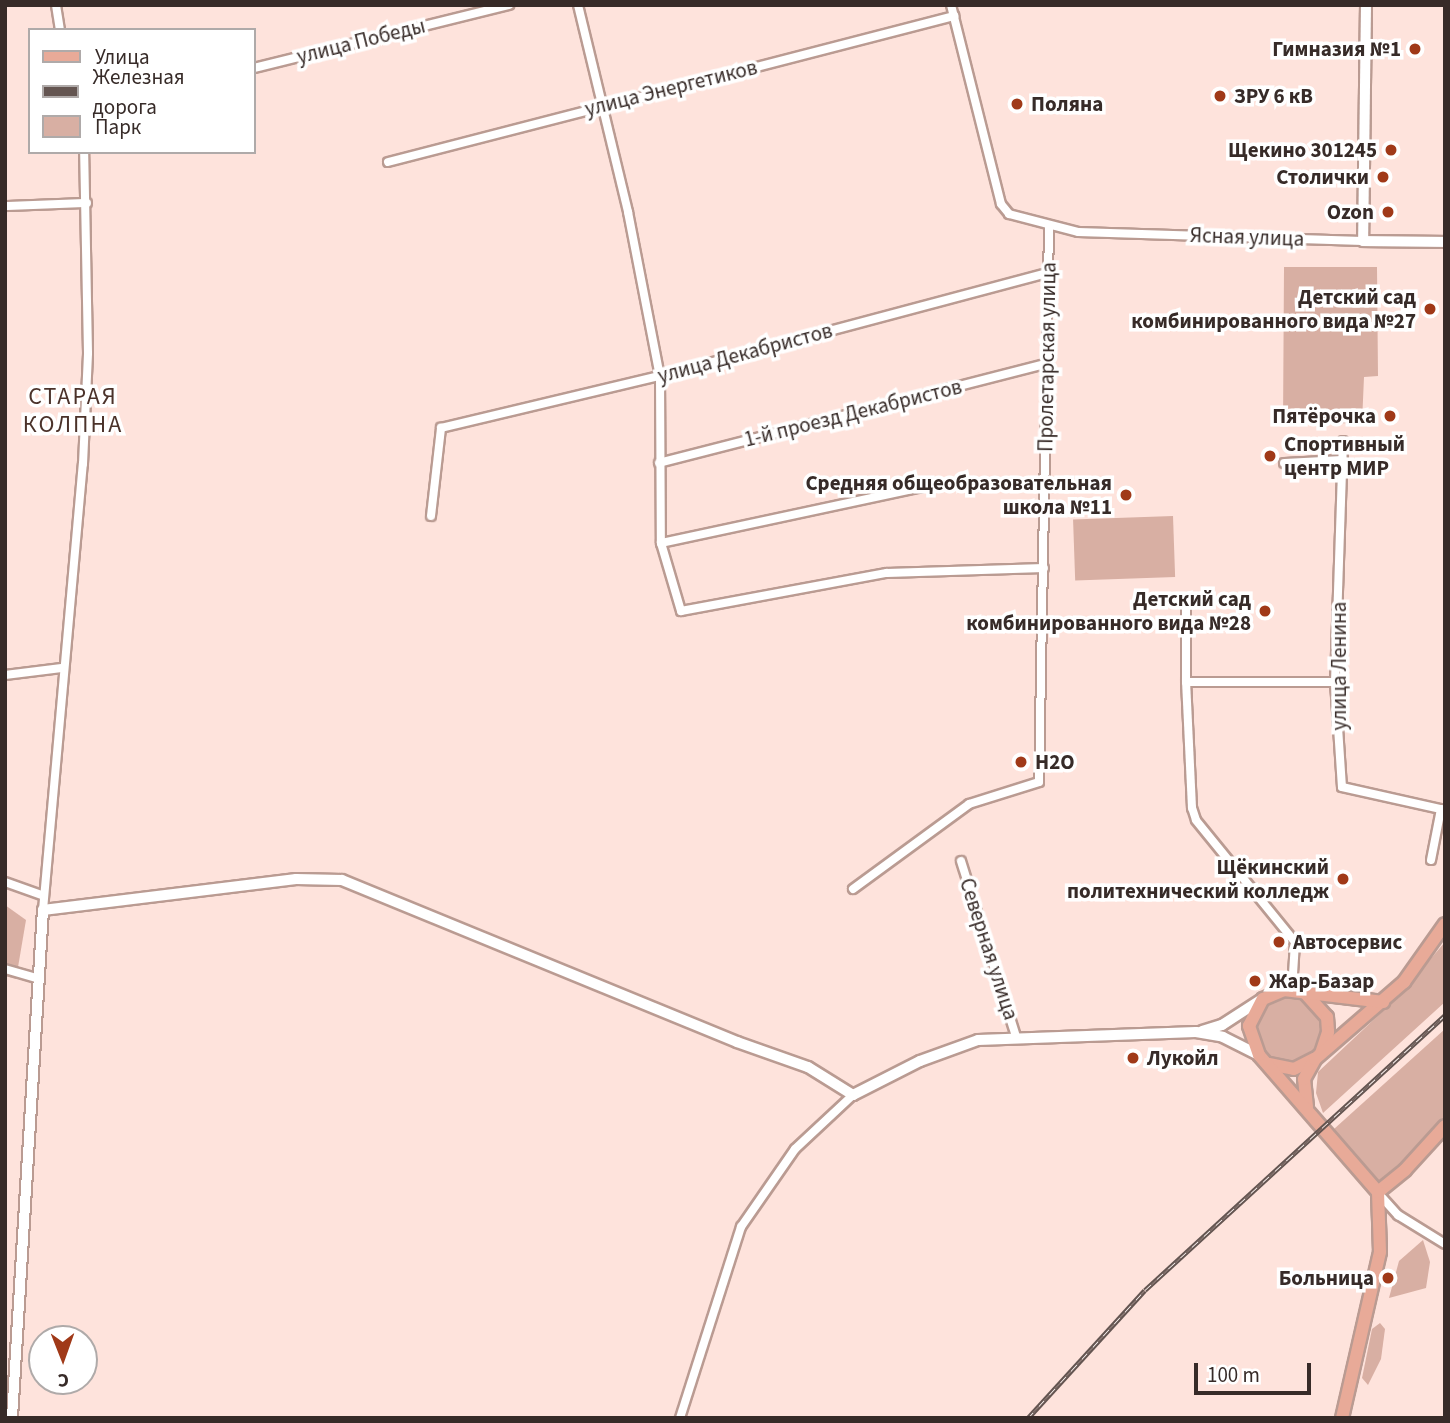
<!DOCTYPE html>
<meta charset="utf-8">
<style>
body{margin:0}
#map{position:relative;width:1450px;height:1423px;overflow:hidden;background:#fee3dc;font-family:"Source Sans 3",sans-serif}
div>[style]{position:absolute}
.green>*{inset:0;background:#d8afa3;transform-origin:0 0}
.round{border-radius:50%}
.roads{filter:drop-shadow(2px 0 #ba9b92) drop-shadow(-2px 0 #ba9b92) drop-shadow(0 2px #ba9b92) drop-shadow(0 -2px #ba9b92)}
.minor>*{height:8px;margin:-4px;padding:0 4px;transform-origin:4px;border-radius:4px;background:#fff}
.tertiary>*{height:10px;margin:-5px;padding:0 5px;transform-origin:5px;border-radius:5px;background:#fff}
.primary>*{height:12px;margin:-6px;padding:0 6px;transform-origin:6px;border-radius:6px;background:#e8aa98}
.rail>*{height:5px;margin-top:-2.5px;transform-origin:0;background:repeating-linear-gradient(90deg,#fff 0 8px,#645551 0 16px);box-sizing:border-box;border-block:2px solid #645551}
.dots>*{width:19px;height:19px;translate:-50% -50%;box-sizing:border-box;border:4px solid #fff;border-radius:50%}
span{translate:-50% -50%;white-space:nowrap;text-align:center;line-height:1.15;-webkit-text-stroke:7px #fff;paint-order:stroke}
.street-label{font-size:21px;color:#372b28}
.poi-label{font-size:21px;color:#372b28;font-weight:700}
.right{translate:-100% -50%;text-align:right}
.left{translate:0 -50%;text-align:left}
.quarter-label{font-size:24px;color:#4b322a;letter-spacing:2px}
.frame{position:absolute;inset:0;border:7px solid #372b28;pointer-events:none}
.legend{position:absolute;left:28px;top:28px;width:228px;height:126px;box-sizing:border-box;background:#fff;border:2px solid #afaaa9;margin:0;padding:9px 12px;list-style:none;font-size:21px;color:#372b28}
.legend li{display:flex;align-items:center;gap:14px;height:35px}
.legend b{width:35px;border:2px solid #afaaa9}
.north{position:absolute;left:28px;top:1325px;width:70px;height:70px;box-sizing:border-box;background:#fff;border:2px solid #afaaa9;border-radius:50%;rotate:179deg;font-size:19px;font-weight:700;line-height:28px;text-align:center;color:#372b28}
.north::after{content:'';display:block;margin:auto;width:24px;height:32px;background:#a03918;clip-path:polygon(50% 0,100% 100%,50% 72%,0 100%)}
.scale{position:absolute;left:1194px;top:1363px;width:117px;height:32px;box-sizing:border-box;border:4px solid #372b28;border-top:0;padding-left:9px;font-size:21px;line-height:24px;white-space:nowrap;color:#372b28;-webkit-text-stroke:5px #fff;paint-order:stroke}
</style>
<div id="map">
<div class="green">
<i style="clip-path:polygon(1284px 267px,1377px 267px,1378px 376px,1364px 377px,1362px 423px,1283px 424px)"></i>
<i style="left:1173px;top:516px;width:61px;height:100px;rotate:88deg"></i>
<i style="clip-path:polygon(5px 905px,26px 920px,16px 979px,5px 976px)"></i>
<i style="clip-path:polygon(1445px 942px,1445px 1002px,1323px 1113px,1316px 1093px,1318px 1072px,1399px 996px)"></i>
<i class="round" style="left:1255px;top:995px;width:68px;height:68px"></i>
<i style="clip-path:polygon(1445px 1029px,1445px 1119px,1403px 1169px,1378px 1188px,1334px 1129px)"></i>
<i style="clip-path:polygon(1423px 1240px,1430px 1262px,1426px 1288px,1389px 1298px,1399px 1261px)"></i>
<i style="clip-path:polygon(1380px 1323px,1385px 1329px,1381px 1359px,1368px 1385px,1362px 1378px,1372px 1329px)"></i>
</div>
<div class="roads">
<div class="minor">
<i style="left:56px;top:5px;width:25px;rotate:81deg"></i>
<i style="left:578px;top:5px;width:213px;rotate:76.4deg"></i>
<i style="left:628px;top:212px;width:167px;rotate:79deg"></i>
<i style="left:660px;top:376px;width:167px;rotate:89.7deg"></i>
<i style="left:661px;top:543px;width:71px;rotate:73.6deg"></i>
<i style="left:681px;top:611px;width:209px;rotate:-10.5deg"></i>
<i style="left:887px;top:573px;width:157px;rotate:-1.8deg"></i>
<i style="left:951px;top:5px;width:205px;rotate:75.9deg"></i>
<i style="left:1001px;top:204px;width:13px;rotate:51deg"></i>
<i style="left:1009px;top:214px;width:71px;rotate:14.6deg"></i>
<i style="left:1078px;top:232px;width:285px;rotate:1.8deg"></i>
<i style="left:254px;top:68px;width:263px;rotate:-13.9deg"></i>
<i style="left:388px;top:162px;width:585px;rotate:-14.46deg"></i>
<i style="left:5px;top:206px;width:82px;rotate:-2.1deg"></i>
<i style="left:1343px;top:441px;width:241px;rotate:91.9deg"></i>
<i style="left:1335px;top:682px;width:105px;rotate:86.2deg"></i>
<i style="left:1342px;top:787px;width:106px;rotate:12.6deg"></i>
<i style="left:659px;top:463px;width:402px;rotate:-14.4deg"></i>
<i style="left:1284px;top:463px;width:59px;rotate:-2.9deg"></i>
<i style="left:431px;top:516px;width:89px;rotate:-83.5deg"></i>
<i style="left:441px;top:428px;width:225px;rotate:-13.4deg"></i>
<i style="left:660px;top:376px;width:400px;rotate:-14.9deg"></i>
<i style="left:661px;top:543px;width:276px;rotate:-12.1deg"></i>
<i style="left:1186px;top:606px;width:76px;rotate:90deg"></i>
<i style="left:5px;top:675px;width:57px;rotate:-7deg"></i>
<i style="left:1431px;top:860px;width:52px;rotate:-78.9deg"></i>
<i style="left:961px;top:861px;width:184px;rotate:72.6deg"></i>
<i style="left:5px;top:882px;width:41px;rotate:19.7deg"></i>
<i style="left:853px;top:889px;width:144px;rotate:-36.2deg"></i>
<i style="left:969px;top:804px;width:73px;rotate:-17.4deg"></i>
<i style="left:1039px;top:782px;width:556px;rotate:-88.97deg"></i>
<i style="left:43px;top:910px;width:448px;rotate:-84.9deg"></i>
<i style="left:83px;top:464px;width:111px;rotate:-87.4deg"></i>
<i style="left:88px;top:353px;width:201px;rotate:-91.1deg"></i>
<i style="left:5px;top:969px;width:32px;rotate:16deg"></i>
<i style="left:1292px;top:990px;width:48px;rotate:-86.4deg"></i>
<i style="left:1295px;top:942px;width:157px;rotate:-129.1deg"></i>
<i style="left:1196px;top:820px;width:13px;rotate:-108deg"></i>
<i style="left:1192px;top:808px;width:126px;rotate:-92.7deg"></i>
<i style="left:1186px;top:682px;width:149px"></i>
<i style="left:1378px;top:1193px;width:30px;rotate:48deg"></i>
<i style="left:1398px;top:1215px;width:55px;rotate:31.7deg"></i>
<i style="left:680px;top:1418px;width:201px;rotate:-72.3deg"></i>
<i style="left:741px;top:1227px;width:95px;rotate:-55.3deg"></i>
<i style="left:795px;top:1149px;width:79px;rotate:-43deg"></i>
</div>
<div class="tertiary">
<i style="left:1366px;top:5px;width:236px;rotate:90.7deg"></i>
<i style="left:1363px;top:241px;width:82px;rotate:0.7deg"></i>
<i style="left:1202px;top:1031px;width:21px;rotate:-17deg"></i>
<i style="left:1222px;top:1025px;width:48px;rotate:-33deg"></i>
<i style="left:12px;top:1418px;width:509px;rotate:-86.51deg"></i>
<i style="left:43px;top:910px;width:255px;rotate:-7deg"></i>
<i style="left:296px;top:879px;width:46px;rotate:1.2deg"></i>
<i style="left:342px;top:880px;width:427px;rotate:22.3deg"></i>
<i style="left:737px;top:1042px;width:75px;rotate:19.4deg"></i>
<i style="left:808px;top:1067px;width:53px;rotate:31.9deg"></i>
<i style="left:853px;top:1095px;width:75px;rotate:-26.9deg"></i>
<i style="left:920px;top:1061px;width:62px;rotate:-19.9deg"></i>
<i style="left:978px;top:1040px;width:218px;rotate:-2.1deg"></i>
<i style="left:1196px;top:1032px;width:27px;rotate:10deg"></i>
<i style="left:1223px;top:1037px;width:40px;rotate:26.6deg"></i>
</div>
<div class="primary">
<i style="left:1306px;top:994px;width:31px;rotate:48deg"></i>
<i style="left:1327px;top:1017px;width:15px;rotate:86deg"></i>
<i style="left:1328px;top:1032px;width:22px;rotate:108deg"></i>
<i style="left:1269px;top:1064px;width:25px;rotate:11deg"></i>
<i style="left:1294px;top:1069px;width:22px;rotate:-27deg"></i>
<i style="left:1307px;top:1107px;width:28px;rotate:-96deg"></i>
<i style="left:1304px;top:1079px;width:23px;rotate:-61deg"></i>
<i style="left:1315px;top:1059px;width:118px;rotate:-40.9deg"></i>
<i style="left:1404px;top:982px;width:71px;rotate:-54.7deg"></i>
<i style="left:1378px;top:1192px;width:35px;rotate:-39deg"></i>
<i style="left:1405px;top:1170px;width:59px;rotate:-47.7deg"></i>
<i style="left:1342px;top:1418px;width:170px;rotate:-77.1deg"></i>
<i style="left:1380px;top:1252px;width:60px;rotate:-91.9deg"></i>
<i style="left:1378px;top:1192px;width:181px;rotate:-131deg"></i>
<i style="left:1259px;top:1055px;width:31px;rotate:-109deg"></i>
<i style="left:1249px;top:1026px;width:30px;rotate:-63deg"></i>
<i style="left:1263px;top:999px;width:23px;rotate:-23deg"></i>
<i style="left:1284px;top:990px;width:100px;rotate:6.9deg"></i>
</div>
</div>
<div class="rail">
<i style="left:1028px;top:1418px;width:173px;rotate:-47.6deg"></i>
<i style="left:1145px;top:1290px;width:407px;rotate:-42.5deg"></i>
</div>
<div class="dots">
<i style="left:1415px;top:49px;background:#a03918"></i>
<i style="left:1220px;top:96px;background:#a03918"></i>
<i style="left:1017px;top:104px;background:#a03918"></i>
<i style="left:1391px;top:150px;background:#a03918"></i>
<i style="left:1383px;top:177px;background:#a03918"></i>
<i style="left:1388px;top:212px;background:#a03918"></i>
<i style="left:1430px;top:309px;background:#a03918"></i>
<i style="left:1390px;top:416px;background:#a03918"></i>
<i style="left:1270px;top:456px;background:#a03918"></i>
<i style="left:1126px;top:495px;background:#a03918"></i>
<i style="left:1265px;top:611px;background:#a03918"></i>
<i style="left:1021px;top:762px;background:#a03918"></i>
<i style="left:1343px;top:879px;background:#a03918"></i>
<i style="left:1279px;top:942px;background:#a03918"></i>
<i style="left:1255px;top:981px;background:#a03918"></i>
<i style="left:1133px;top:1058px;background:#a03918"></i>
<i style="left:1388px;top:1278px;background:#a03918"></i>
</div>
<div class="street-label">
<span style="left:361px;top:41px;rotate:-14deg">улица Победы</span>
<span style="left:671px;top:88px;rotate:-14deg">улица Энергетиков</span>
<span style="left:1247px;top:237px;rotate:2deg">Ясная улица</span>
<span style="left:745px;top:353px;rotate:-15deg">улица Декабристов</span>
<span style="left:1047px;top:357px;rotate:-89deg">Пролетарская улица</span>
<span style="left:853px;top:413px;rotate:-14deg">1-й проезд Декабристов</span>
<span style="left:1339px;top:666px;rotate:-90deg">улица Ленина</span>
<span style="left:989px;top:949px;rotate:72deg">Северная улица</span>
</div>
<div class="poi-label">
<span class="right" style="left:1401px;top:49px">Гимназия №1</span>
<span class="left" style="left:1234px;top:96px">ЗРУ 6 кВ</span>
<span class="left" style="left:1031px;top:104px">Поляна</span>
<span class="right" style="left:1377px;top:150px">Щекино 301245</span>
<span class="right" style="left:1369px;top:177px">Столички</span>
<span class="right" style="left:1374px;top:212px">Ozon</span>
<span class="right" style="left:1416px;top:309px">Детский сад<br>комбинированного вида №27</span>
<span class="right" style="left:1376px;top:416px">Пятёрочка</span>
<span class="left" style="left:1284px;top:456px">Спортивный<br>центр МИР</span>
<span class="right" style="left:1112px;top:495px">Средняя общеобразовательная<br>школа №11</span>
<span class="right" style="left:1251px;top:611px">Детский сад<br>комбинированного вида №28</span>
<span class="left" style="left:1035px;top:762px">Н2О</span>
<span class="right" style="left:1329px;top:879px">Щёкинский<br>политехнический колледж</span>
<span class="left" style="left:1293px;top:942px">Автосервис</span>
<span class="left" style="left:1269px;top:981px">Жар-Базар</span>
<span class="left" style="left:1147px;top:1058px">Лукойл</span>
<span class="right" style="left:1374px;top:1278px">Больница</span>
</div>
<div class="quarter-label">
<span style="left:73px;top:411px">СТАРАЯ<br>КОЛПНА</span>
</div>
<div class="frame"></div>
<ul class="legend">
<li><b style="height:9px;background:#e8aa98"></b>Улица</li>
<li><b style="height:9px;background:#645551"></b>Железная дорога</li>
<li><b style="height:19px;background:#d8afa3"></b>Парк</li>
</ul>
<div class="north">С</div>
<div class="scale">100 m</div>
</div>
